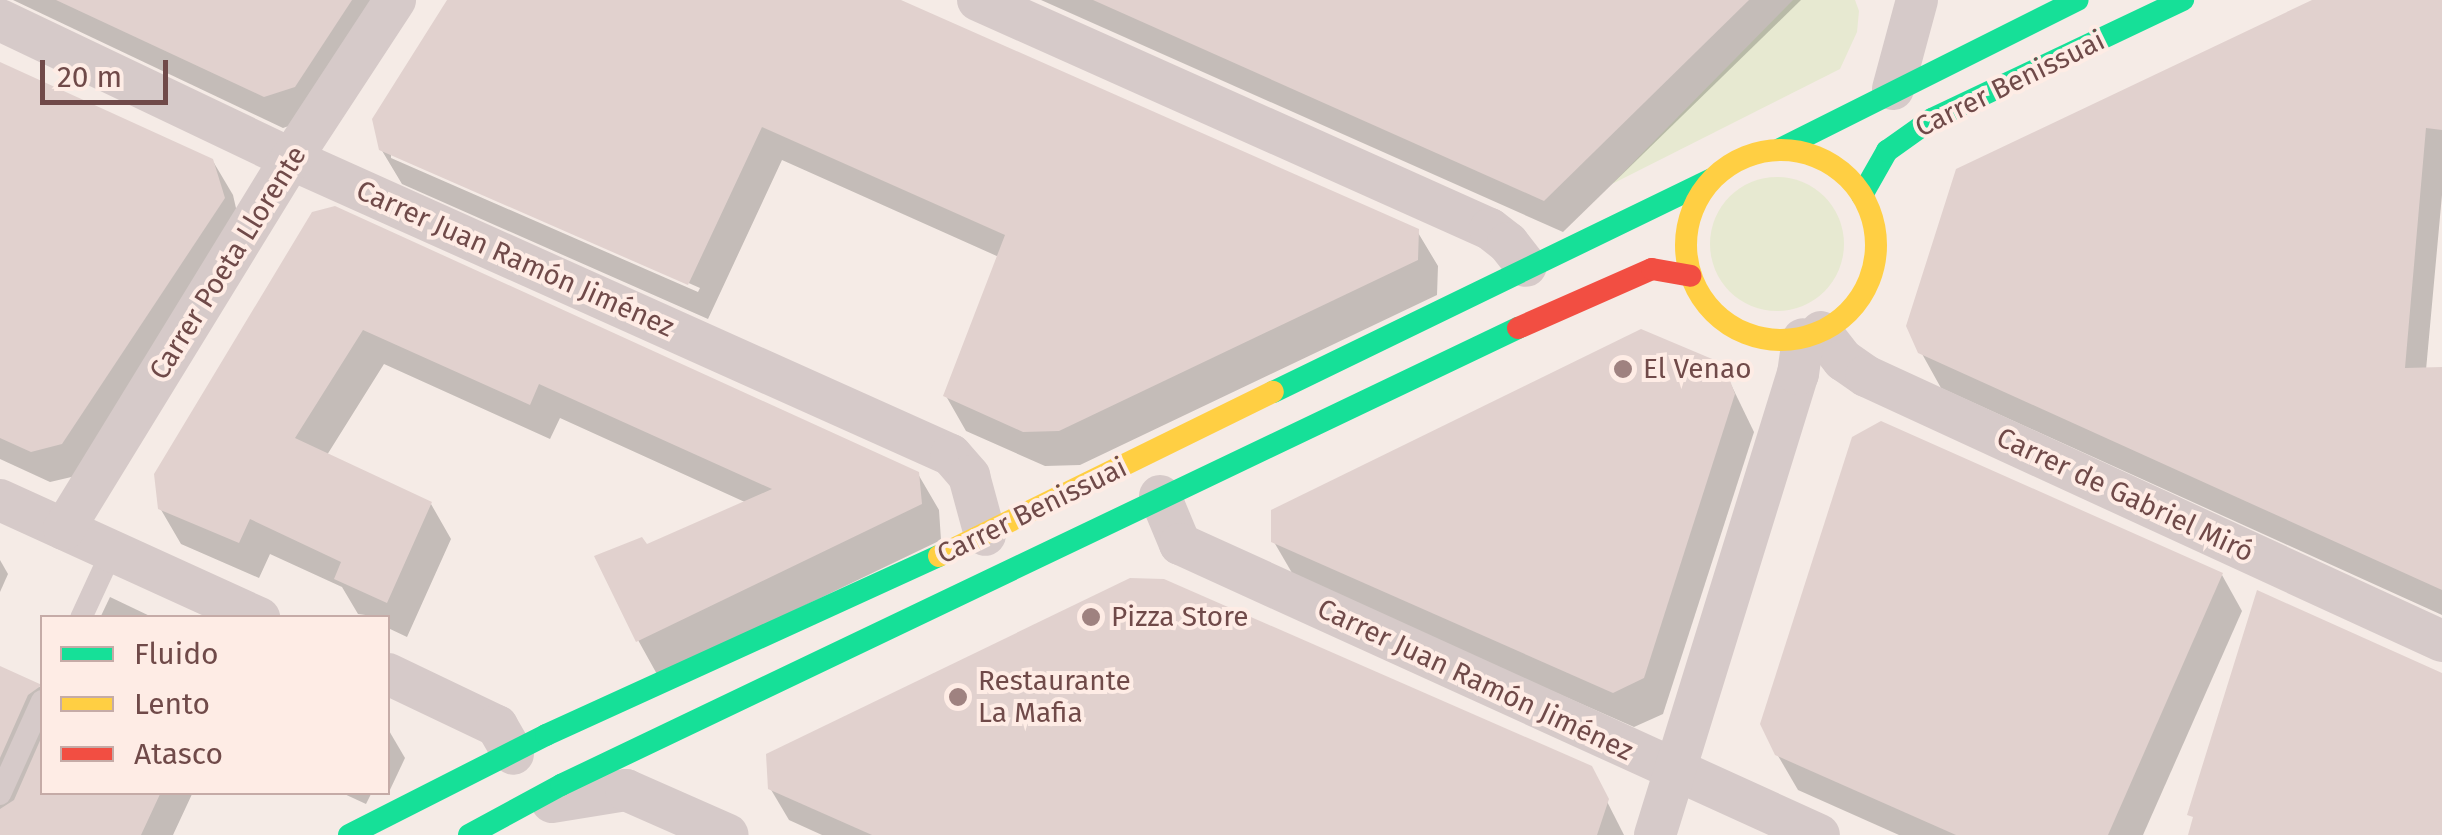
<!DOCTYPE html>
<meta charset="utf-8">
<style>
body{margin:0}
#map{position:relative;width:2442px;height:835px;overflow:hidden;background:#f5ebe6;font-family:"Fira Sans",sans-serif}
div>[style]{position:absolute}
.green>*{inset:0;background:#e7e9d1}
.round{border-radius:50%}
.shadow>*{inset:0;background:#0003}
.building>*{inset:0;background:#e1d1ce}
.lane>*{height:22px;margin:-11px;padding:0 11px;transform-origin:11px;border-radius:11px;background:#d6cac9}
.street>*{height:42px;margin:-21px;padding:0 21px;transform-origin:21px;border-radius:21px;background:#d6cac9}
.fast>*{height:22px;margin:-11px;padding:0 11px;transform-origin:11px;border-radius:11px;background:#16e098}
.slow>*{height:22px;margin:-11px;padding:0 11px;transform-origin:11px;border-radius:11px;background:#ffcf43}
.slow>.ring{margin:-11px;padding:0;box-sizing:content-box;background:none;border:22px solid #ffcf43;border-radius:50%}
.jam>*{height:22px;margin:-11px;padding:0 11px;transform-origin:11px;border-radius:11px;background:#f24e42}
.dots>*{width:28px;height:28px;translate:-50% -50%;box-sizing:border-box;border:5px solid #feece5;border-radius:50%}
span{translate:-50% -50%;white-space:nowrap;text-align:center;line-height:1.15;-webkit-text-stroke:8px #feece5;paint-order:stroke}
.street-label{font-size:28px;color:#704a49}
.poi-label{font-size:28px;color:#704a49}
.left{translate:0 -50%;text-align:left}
.legend{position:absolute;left:40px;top:615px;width:350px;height:180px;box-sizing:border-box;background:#feece5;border:2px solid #c5aba7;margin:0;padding:12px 18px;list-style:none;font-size:30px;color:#704a49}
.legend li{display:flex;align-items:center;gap:20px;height:50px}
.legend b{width:50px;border:2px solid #c5aba7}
.scale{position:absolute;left:40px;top:60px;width:128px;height:45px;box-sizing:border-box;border:5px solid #704a49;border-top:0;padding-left:12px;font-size:30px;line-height:35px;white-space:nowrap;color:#704a49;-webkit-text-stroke:8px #feece5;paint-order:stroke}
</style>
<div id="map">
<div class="green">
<i style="clip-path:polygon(1793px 0,1855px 0,1859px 11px,1857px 32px,1840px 69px,1612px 184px)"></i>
<i class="round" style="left:1710px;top:177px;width:134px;height:134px"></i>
</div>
<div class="shadow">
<i style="clip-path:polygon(13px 0,390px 0,312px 118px,283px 128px)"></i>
<i style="clip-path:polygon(evenodd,452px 0,897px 0,1417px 231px,1438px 266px,1437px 295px,1080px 465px,1045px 466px,966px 431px,946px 396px,999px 257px,782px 160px,708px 319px,402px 184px,381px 149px,452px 0,391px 152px,700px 288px,698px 292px,391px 158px,391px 152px)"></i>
<i style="clip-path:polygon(1041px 0,1801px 0,1563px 232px)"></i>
<i style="clip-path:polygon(2313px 0,2442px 0,2442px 195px,2426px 370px,2442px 370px,2442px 615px,1941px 388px,1921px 352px)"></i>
<i style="clip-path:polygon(0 63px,214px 163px,233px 195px,241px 230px,80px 475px,50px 482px,0 459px)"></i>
<i style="clip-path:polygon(314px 215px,918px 474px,939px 510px,941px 540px,658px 676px,638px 640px,646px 547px,747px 503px,560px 418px,550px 439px,384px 364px,327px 455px,431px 504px,451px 539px,407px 637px,388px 628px,388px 618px,358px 614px,342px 587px,270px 554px,259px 578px,181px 544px,160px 508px)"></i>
<i style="clip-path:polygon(1722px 366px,1754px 432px,1663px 714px,1634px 727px,1295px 578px,1274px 542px)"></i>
<i style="clip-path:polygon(0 560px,8px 574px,0 592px)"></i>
<i style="clip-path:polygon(2222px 575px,2242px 611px,2143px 835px,1899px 835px,1798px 790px,1777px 754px)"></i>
<i style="clip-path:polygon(110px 597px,154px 618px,100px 618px)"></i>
<i style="clip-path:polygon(0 669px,42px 688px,42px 792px,193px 792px,173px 835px,0 835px)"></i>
<i style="clip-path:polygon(388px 729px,405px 758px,388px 794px)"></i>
<i style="clip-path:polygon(1590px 768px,1624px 835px,822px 835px,789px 820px,770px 788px)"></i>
<i style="clip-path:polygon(340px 792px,372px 792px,366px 804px)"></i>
</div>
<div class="building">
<i style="clip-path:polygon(56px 0,352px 0,295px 87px,264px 97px)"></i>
<i style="clip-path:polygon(447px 0,901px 0,1419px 229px,1418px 260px,1059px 431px,1023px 432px,943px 396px,1005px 235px,762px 127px,688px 285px,379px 150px,372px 119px)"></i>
<i style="clip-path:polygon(1093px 0,1749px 0,1544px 201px)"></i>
<i style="clip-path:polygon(2312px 0,2442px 0,2442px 130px,2426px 128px,2405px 368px,2442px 367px,2442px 590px,1918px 353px,1906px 326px,1956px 169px)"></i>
<i style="clip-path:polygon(0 62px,213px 159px,225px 198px,62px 444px,31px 452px,0 438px)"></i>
<i style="clip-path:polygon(335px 206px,919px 472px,922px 504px,636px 642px,594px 556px,642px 537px,647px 544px,772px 489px,539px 384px,530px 405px,363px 330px,295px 438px,432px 502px,387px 603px,334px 579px,341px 562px,250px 519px,239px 543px,158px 509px,154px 474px,312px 212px)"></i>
<i style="clip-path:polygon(1641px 329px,1724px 364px,1735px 394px,1644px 678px,1613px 693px,1271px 542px,1271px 510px)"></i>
<i style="clip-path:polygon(1881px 421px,2223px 573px,2108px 835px,1956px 835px,1775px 755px,1760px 724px,1852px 437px)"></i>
<i style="clip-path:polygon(1130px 578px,1164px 579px,1592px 766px,1609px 799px,1597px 835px,872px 835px,768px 789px,766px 754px)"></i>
<i style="clip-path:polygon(2257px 590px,2442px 673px,2442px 835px,2188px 835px,2193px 817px,2187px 815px)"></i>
<i style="clip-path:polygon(0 666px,42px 685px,28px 695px,0 758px)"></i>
<i style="clip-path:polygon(42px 736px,42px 792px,161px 792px,141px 835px,0 835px,0 809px,14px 800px)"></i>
</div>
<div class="lane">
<i style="left:81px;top:618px;width:72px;rotate:-65.2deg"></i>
<i style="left:0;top:794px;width:102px;rotate:-65.7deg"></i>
</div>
<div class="street">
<i style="left:978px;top:0;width:561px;rotate:24.1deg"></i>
<i style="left:1490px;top:229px;width:23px;rotate:38deg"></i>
<i style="left:1508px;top:243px;width:29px;rotate:52deg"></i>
<i style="left:0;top:20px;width:322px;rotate:25.5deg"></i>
<i style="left:291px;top:159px;width:723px;rotate:24.16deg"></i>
<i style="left:951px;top:455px;width:28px;rotate:49deg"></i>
<i style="left:969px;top:476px;width:61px;rotate:74.8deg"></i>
<i style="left:1893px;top:89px;width:92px;rotate:-74.9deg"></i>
<i style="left:1821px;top:332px;width:36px;rotate:52deg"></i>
<i style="left:1843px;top:360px;width:28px;rotate:35deg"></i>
<i style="left:1866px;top:376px;width:634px;rotate:24.71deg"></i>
<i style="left:1160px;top:496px;width:52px;rotate:67.4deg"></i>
<i style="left:1180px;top:544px;width:702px;rotate:24.48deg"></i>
<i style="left:0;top:500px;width:285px;rotate:24.5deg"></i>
<i style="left:64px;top:529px;width:434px;rotate:-58.5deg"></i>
<i style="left:291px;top:159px;width:190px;rotate:-56.8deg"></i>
<i style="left:388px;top:674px;width:121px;rotate:25.5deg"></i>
<i style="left:497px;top:726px;width:32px;rotate:60deg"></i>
<i style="left:552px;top:802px;width:75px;rotate:-9.2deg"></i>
<i style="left:626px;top:790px;width:111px;rotate:23.8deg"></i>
<i style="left:1655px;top:835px;width:483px;rotate:-72.8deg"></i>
<i style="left:1798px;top:374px;width:35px;rotate:-82deg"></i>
</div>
<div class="fast">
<i style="left:1778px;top:150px;width:335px;rotate:-26.6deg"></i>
<i style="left:1862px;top:195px;width:51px;rotate:-60.4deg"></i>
<i style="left:1887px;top:151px;width:55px;rotate:-35.4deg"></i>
<i style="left:1932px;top:119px;width:278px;rotate:-25.4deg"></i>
<i style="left:1273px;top:392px;width:487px;rotate:-25.9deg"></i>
<i style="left:349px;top:835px;width:221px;rotate:-26.9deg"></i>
<i style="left:546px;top:735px;width:432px;rotate:-24.5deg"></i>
<i style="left:469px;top:835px;width:105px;rotate:-28.5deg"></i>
<i style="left:561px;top:785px;width:1061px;rotate:-25.53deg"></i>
</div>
<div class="slow">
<i class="ring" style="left:1686px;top:150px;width:168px;height:168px"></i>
<i style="left:939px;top:556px;width:372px;rotate:-26.2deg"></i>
</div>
<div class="jam">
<i style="left:1518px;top:328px;width:146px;rotate:-23.8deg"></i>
<i style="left:1652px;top:269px;width:39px;rotate:10deg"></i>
</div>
<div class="dots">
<i style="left:1623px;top:369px;background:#9f8280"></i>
<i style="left:1091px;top:617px;background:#9f8280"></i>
<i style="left:958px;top:697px;background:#9f8280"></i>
</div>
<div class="street-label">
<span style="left:2010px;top:84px;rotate:-26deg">Carrer Benissuai</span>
<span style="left:515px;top:259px;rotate:24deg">Carrer Juan Ramón Jiménez</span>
<span style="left:228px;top:263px;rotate:-58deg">Carrer Poeta Llorente</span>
<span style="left:2125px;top:495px;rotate:25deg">Carrer de Gabriel Miró</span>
<span style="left:1032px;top:511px;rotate:-26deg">Carrer Benissuai</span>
<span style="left:1475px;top:680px;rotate:25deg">Carrer Juan Ramón Jiménez</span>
</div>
<div class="poi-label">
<span class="left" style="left:1643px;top:369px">El Venao</span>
<span class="left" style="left:1111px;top:617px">Pizza Store</span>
<span class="left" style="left:978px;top:697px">Restaurante<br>La Mafia</span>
</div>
<ul class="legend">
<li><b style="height:12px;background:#16e098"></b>Fluido</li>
<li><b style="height:12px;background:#ffcf43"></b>Lento</li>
<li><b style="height:12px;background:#f24e42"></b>Atasco</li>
</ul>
<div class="scale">20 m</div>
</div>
